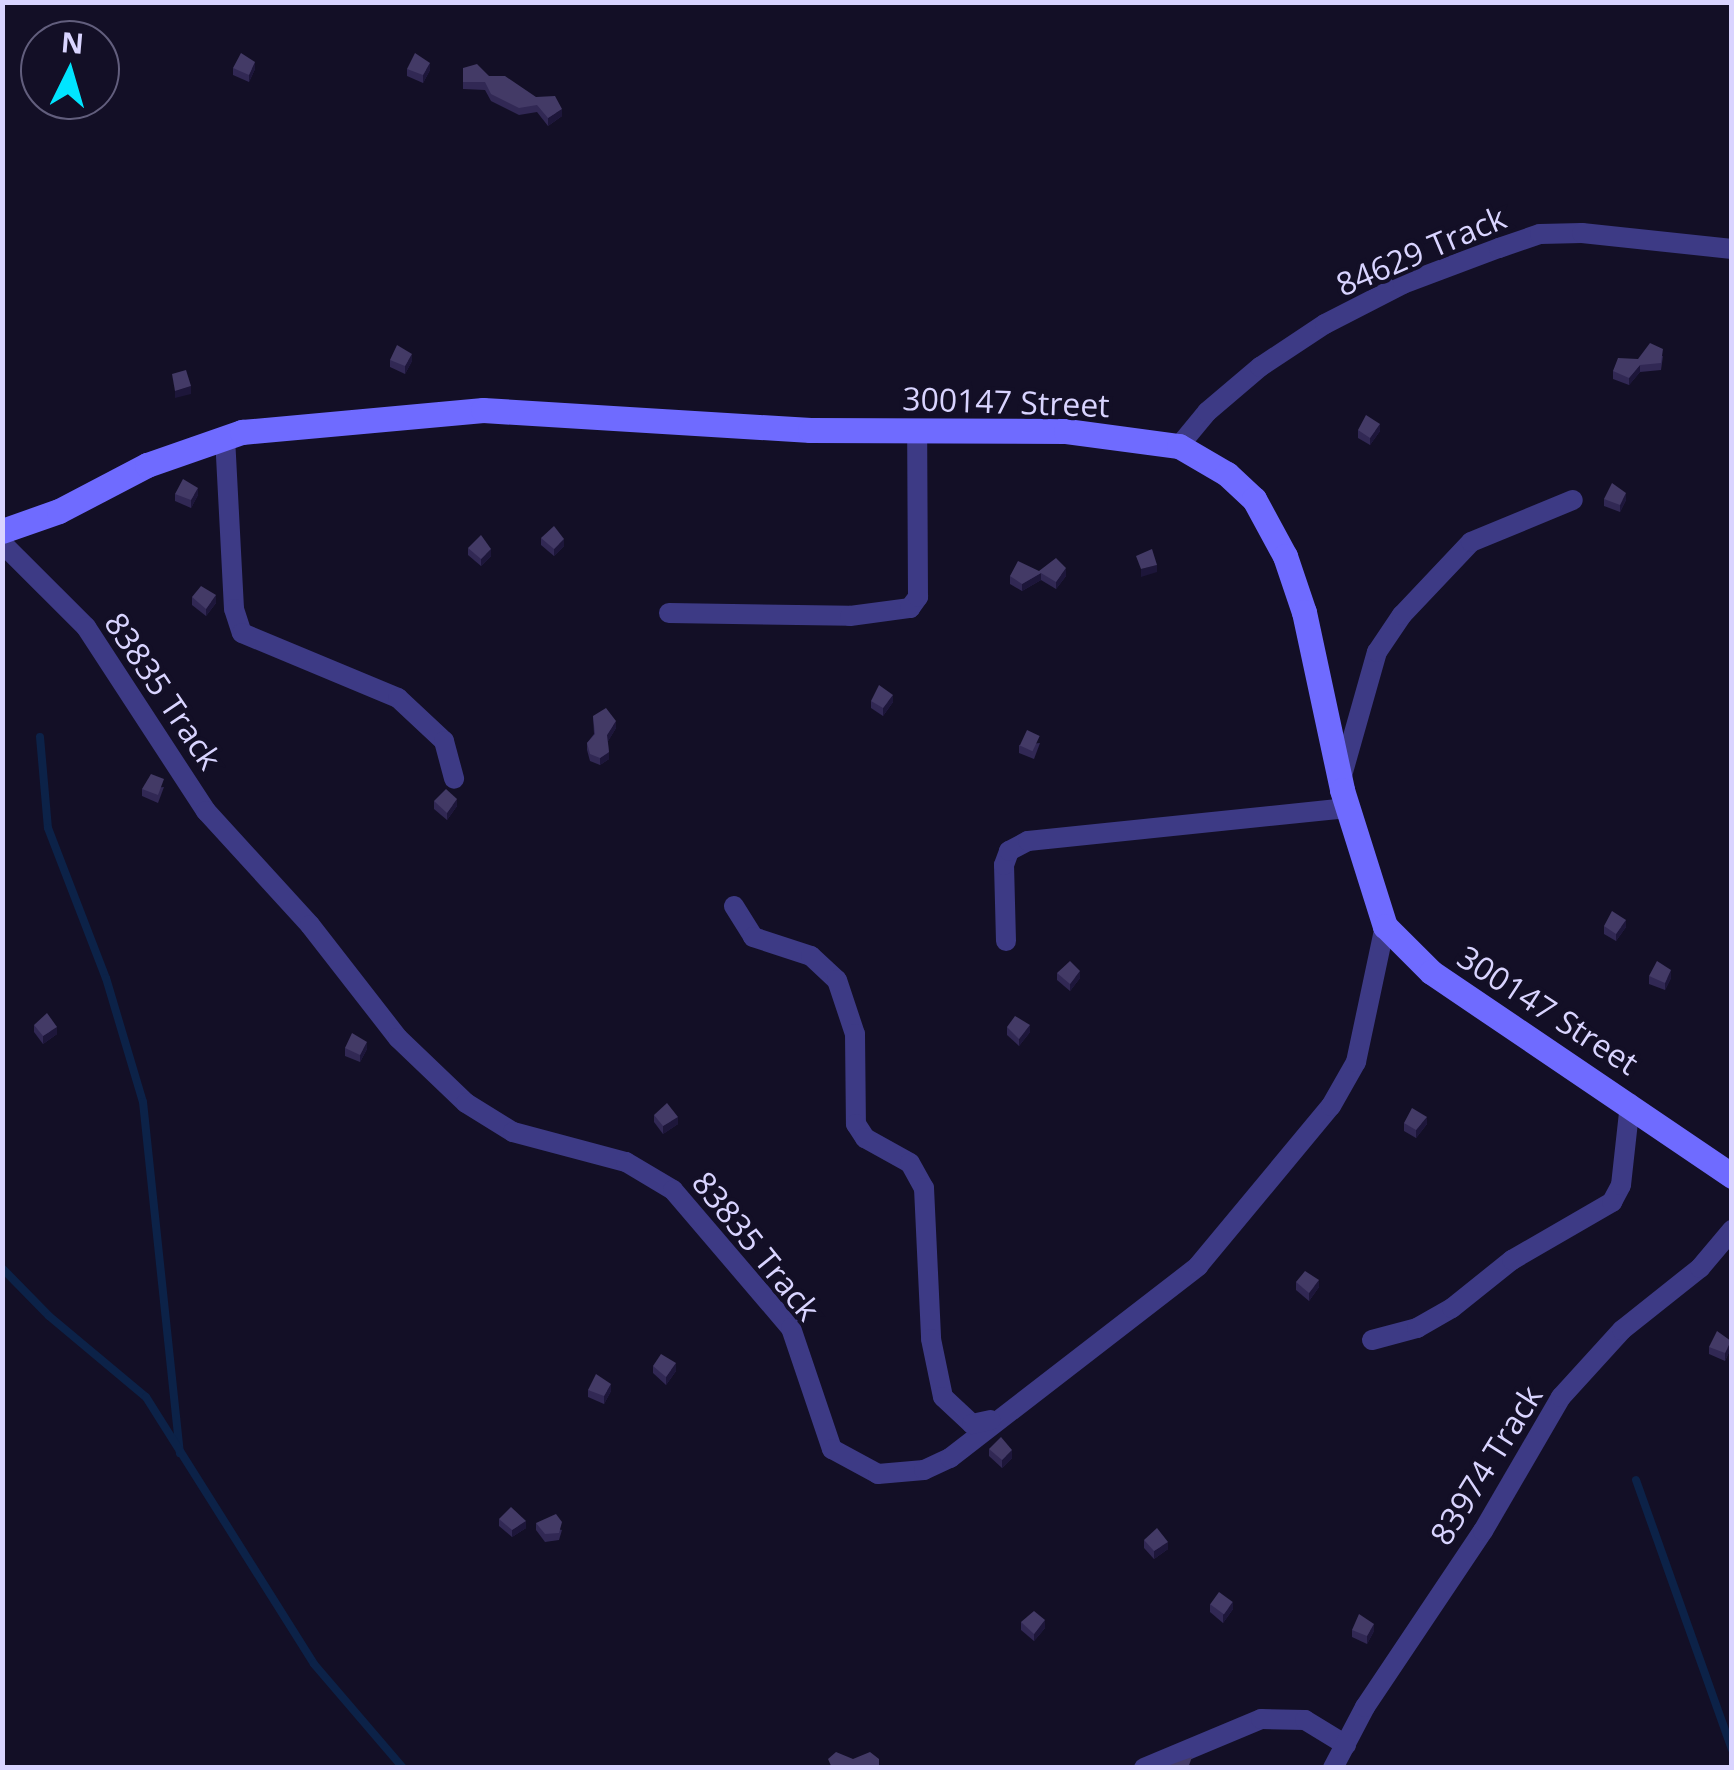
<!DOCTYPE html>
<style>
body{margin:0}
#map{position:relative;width:1734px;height:1770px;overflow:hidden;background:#130f26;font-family:"Open Sans",sans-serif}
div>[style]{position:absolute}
.stream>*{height:8px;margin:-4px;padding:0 4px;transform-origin:4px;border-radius:4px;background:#0c2248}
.street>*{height:20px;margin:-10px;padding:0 10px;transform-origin:10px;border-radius:10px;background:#3d3a85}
.secondary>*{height:25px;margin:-12.5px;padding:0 12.5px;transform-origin:12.5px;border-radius:12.5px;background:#6f6bff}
.wall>*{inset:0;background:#312854}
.shaded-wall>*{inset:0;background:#1d163a}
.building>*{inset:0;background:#433a66;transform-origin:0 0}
span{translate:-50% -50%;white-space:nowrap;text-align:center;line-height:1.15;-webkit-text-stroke:8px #130f26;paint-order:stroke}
.street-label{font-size:32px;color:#d9d4ff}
.frame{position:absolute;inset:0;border:5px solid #d9d4ff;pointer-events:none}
.north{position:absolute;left:20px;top:20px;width:100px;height:100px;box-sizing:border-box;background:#130f26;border:2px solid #625e7d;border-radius:50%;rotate:5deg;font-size:28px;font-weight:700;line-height:40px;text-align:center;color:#d9d4ff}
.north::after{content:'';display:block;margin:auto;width:35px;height:45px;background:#00e5ff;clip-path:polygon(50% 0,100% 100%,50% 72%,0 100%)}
</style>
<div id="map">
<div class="stream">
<i style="left:40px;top:737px;width:91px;rotate:85deg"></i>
<i style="left:48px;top:828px;width:161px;rotate:68.9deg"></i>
<i style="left:106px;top:978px;width:129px;rotate:73.4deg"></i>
<i style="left:143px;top:1102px;width:353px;rotate:84deg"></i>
<i style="left:2px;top:1268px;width:67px;rotate:45.6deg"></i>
<i style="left:49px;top:1316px;width:126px;rotate:39.9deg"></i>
<i style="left:146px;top:1397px;width:315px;rotate:57.8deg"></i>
<i style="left:314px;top:1664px;width:137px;rotate:49.4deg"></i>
<i style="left:1636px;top:1480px;width:286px;rotate:70.4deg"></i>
</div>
<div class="street">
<i style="left:225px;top:437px;width:172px;rotate:87deg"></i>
<i style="left:234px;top:609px;width:25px;rotate:72deg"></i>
<i style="left:242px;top:633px;width:169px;rotate:22.6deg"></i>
<i style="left:398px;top:698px;width:63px;rotate:43.1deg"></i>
<i style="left:444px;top:741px;width:39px;rotate:75deg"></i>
<i style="left:1179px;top:446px;width:44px;rotate:-50.5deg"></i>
<i style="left:1207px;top:412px;width:70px;rotate:-40.3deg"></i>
<i style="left:1260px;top:367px;width:78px;rotate:-33.5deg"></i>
<i style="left:1325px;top:324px;width:88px;rotate:-27.1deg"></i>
<i style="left:1403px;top:284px;width:103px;rotate:-20.6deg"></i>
<i style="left:1499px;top:248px;width:43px;rotate:-18.9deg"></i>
<i style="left:1540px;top:234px;width:42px;rotate:-1.4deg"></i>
<i style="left:1582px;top:233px;width:151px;rotate:6.1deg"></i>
<i style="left:2px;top:543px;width:119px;rotate:45deg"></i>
<i style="left:86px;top:627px;width:220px;rotate:56.9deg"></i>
<i style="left:206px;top:811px;width:154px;rotate:47.6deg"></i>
<i style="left:310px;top:925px;width:143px;rotate:52.1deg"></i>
<i style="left:398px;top:1038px;width:94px;rotate:43.7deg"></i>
<i style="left:466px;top:1103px;width:55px;rotate:31.7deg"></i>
<i style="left:513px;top:1132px;width:117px;rotate:14.9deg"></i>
<i style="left:626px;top:1162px;width:55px;rotate:30.8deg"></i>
<i style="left:673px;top:1190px;width:182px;rotate:49.5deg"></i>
<i style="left:791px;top:1328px;width:128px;rotate:71.3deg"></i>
<i style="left:832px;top:1449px;width:52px;rotate:28.5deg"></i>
<i style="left:878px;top:1474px;width:46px;rotate:-5deg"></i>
<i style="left:924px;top:1470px;width:29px;rotate:-25deg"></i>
<i style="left:950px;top:1458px;width:314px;rotate:-37.7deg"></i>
<i style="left:1198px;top:1266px;width:208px;rotate:-50.3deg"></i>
<i style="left:1331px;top:1106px;width:51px;rotate:-60.4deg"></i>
<i style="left:1356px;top:1062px;width:139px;rotate:-78deg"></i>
<i style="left:669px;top:613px;width:181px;rotate:0.9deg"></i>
<i style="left:850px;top:616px;width:61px;rotate:-7.6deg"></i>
<i style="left:910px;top:608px;width:14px;rotate:-54deg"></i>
<i style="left:918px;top:597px;width:167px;rotate:-90.3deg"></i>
<i style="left:1341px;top:779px;width:132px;rotate:-74.2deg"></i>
<i style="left:1377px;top:652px;width:45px;rotate:-56deg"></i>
<i style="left:1402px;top:615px;width:100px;rotate:-46.6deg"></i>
<i style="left:1471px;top:542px;width:110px;rotate:-22.4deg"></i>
<i style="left:734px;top:906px;width:36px;rotate:58deg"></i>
<i style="left:753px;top:937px;width:61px;rotate:18.1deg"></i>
<i style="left:811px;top:956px;width:35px;rotate:43deg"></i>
<i style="left:837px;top:980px;width:57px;rotate:71.6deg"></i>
<i style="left:855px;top:1034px;width:90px;rotate:89.4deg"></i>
<i style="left:856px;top:1124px;width:17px;rotate:57deg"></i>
<i style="left:865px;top:1138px;width:51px;rotate:29.1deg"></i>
<i style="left:910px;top:1163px;width:29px;rotate:61deg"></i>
<i style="left:924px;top:1188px;width:151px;rotate:87.3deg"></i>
<i style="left:931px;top:1339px;width:59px;rotate:78.3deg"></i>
<i style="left:943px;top:1397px;width:40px;rotate:43deg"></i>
<i style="left:972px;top:1424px;width:19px;rotate:-12deg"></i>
<i style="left:1006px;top:941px;width:76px;rotate:-91.5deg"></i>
<i style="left:1004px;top:865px;width:15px;rotate:-70deg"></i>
<i style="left:1009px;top:851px;width:21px;rotate:-28deg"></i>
<i style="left:1028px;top:841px;width:321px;rotate:-5.9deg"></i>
<i style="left:1372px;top:1340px;width:47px;rotate:-14.9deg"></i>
<i style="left:1417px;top:1328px;width:40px;rotate:-29.7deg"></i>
<i style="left:1452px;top:1308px;width:77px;rotate:-38.7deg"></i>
<i style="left:1512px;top:1260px;width:116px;rotate:-30.1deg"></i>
<i style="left:1612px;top:1202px;width:19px;rotate:-62deg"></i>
<i style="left:1621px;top:1185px;width:82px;rotate:-83.7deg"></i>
<i style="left:1144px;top:1768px;width:127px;rotate:-22.7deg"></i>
<i style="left:1261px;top:1719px;width:44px;rotate:1.3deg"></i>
<i style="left:1305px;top:1720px;width:48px;rotate:31.4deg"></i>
<i style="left:1333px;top:1768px;width:69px;rotate:-62.3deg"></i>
<i style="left:1365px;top:1707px;width:212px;rotate:-56.2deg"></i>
<i style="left:1483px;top:1531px;width:155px;rotate:-59.8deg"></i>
<i style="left:1561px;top:1397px;width:91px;rotate:-47.7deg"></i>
<i style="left:1622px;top:1330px;width:100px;rotate:-38.5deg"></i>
<i style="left:1700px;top:1268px;width:50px;rotate:-49.9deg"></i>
</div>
<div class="secondary">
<i style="left:2px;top:531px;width:60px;rotate:-19.3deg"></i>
<i style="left:59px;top:511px;width:99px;rotate:-27.6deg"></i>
<i style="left:147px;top:465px;width:101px;rotate:-19.2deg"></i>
<i style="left:242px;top:432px;width:242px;rotate:-5.2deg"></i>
<i style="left:483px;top:410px;width:328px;rotate:3.5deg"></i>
<i style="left:810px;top:430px;width:256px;rotate:0.2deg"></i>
<i style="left:1066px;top:431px;width:114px;rotate:7.6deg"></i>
<i style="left:1179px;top:446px;width:56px;rotate:30.3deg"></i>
<i style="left:1227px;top:474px;width:37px;rotate:43deg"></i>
<i style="left:1254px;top:499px;width:65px;rotate:61.5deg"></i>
<i style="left:1285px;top:556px;width:59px;rotate:71.3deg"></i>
<i style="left:1304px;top:612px;width:182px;rotate:77.9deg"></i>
<i style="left:1342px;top:790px;width:143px;rotate:72.5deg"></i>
<i style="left:1385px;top:926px;width:65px;rotate:45deg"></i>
<i style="left:1431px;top:972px;width:364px;rotate:34.1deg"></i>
</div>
<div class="wall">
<i style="clip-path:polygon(233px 68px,255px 69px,249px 82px,233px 75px)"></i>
<i style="clip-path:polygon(463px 68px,489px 76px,562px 116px,548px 126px,537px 112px,519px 115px,491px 101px,485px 90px,463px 89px)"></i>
<i style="clip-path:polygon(407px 69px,430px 70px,423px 83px,407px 76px)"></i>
<i style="clip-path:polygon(1663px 356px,1661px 370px,1640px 372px,1629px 385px,1613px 379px,1613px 371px,1638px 359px)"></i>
<i style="clip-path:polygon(390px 360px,412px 361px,405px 374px,390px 367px)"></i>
<i style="clip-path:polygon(1358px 430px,1380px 431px,1370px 445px,1358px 438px)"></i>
<i style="clip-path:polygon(175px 494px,198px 495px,191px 508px,175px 501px)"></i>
<i style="clip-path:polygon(1604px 499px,1626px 500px,1620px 512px,1604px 506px)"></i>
<i style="clip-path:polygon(541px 538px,564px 546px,554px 556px,541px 545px)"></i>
<i style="clip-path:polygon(468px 548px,491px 556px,481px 566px,468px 555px)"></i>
<i style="clip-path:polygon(1039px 571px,1066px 576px,1056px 589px,1041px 580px,1022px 591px,1010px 584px,1010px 576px)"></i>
<i style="clip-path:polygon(192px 597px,216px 603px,206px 616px,192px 605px)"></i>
<i style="clip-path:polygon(871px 701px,893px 702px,883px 716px,871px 708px)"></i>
<i style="clip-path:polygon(593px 716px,616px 728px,608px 741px,609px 759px,600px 765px,590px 761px,587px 750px,587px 743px,594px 734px)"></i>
<i style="clip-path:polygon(1040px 743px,1034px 759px,1019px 753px,1019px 745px)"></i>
<i style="clip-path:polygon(164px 787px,158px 803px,142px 796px,142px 789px)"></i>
<i style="clip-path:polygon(434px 801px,457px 806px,447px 820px,434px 809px)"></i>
<i style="clip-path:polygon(1604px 926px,1626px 927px,1616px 941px,1604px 934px)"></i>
<i style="clip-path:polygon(1057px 973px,1080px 978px,1070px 991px,1057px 980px)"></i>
<i style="clip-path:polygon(1649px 976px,1671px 978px,1665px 990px,1649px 984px)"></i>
<i style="clip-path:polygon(34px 1025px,57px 1034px,43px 1044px,34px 1032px)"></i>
<i style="clip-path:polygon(1007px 1027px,1030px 1032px,1019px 1046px,1007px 1035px)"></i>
<i style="clip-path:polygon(345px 1048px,367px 1049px,360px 1062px,345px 1056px)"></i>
<i style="clip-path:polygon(654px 1115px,678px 1124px,663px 1134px,654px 1122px)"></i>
<i style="clip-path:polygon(1404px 1123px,1427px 1124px,1416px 1138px,1404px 1131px)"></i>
<i style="clip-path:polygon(1296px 1282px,1319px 1287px,1309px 1301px,1296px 1290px)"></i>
<i style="clip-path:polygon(1709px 1347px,1731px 1348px,1725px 1361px,1709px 1354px)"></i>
<i style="clip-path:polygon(653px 1366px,676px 1371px,666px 1385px,653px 1373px)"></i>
<i style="clip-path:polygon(588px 1390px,611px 1391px,604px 1404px,588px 1397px)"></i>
<i style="clip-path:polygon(989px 1449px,1012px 1458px,1002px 1468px,989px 1456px)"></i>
<i style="clip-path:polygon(499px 1519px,526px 1528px,512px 1537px,499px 1526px)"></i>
<i style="clip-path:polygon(536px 1523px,562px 1530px,559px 1540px,545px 1542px,536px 1530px)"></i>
<i style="clip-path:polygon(1144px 1540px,1168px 1549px,1154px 1559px,1144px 1548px)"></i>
<i style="clip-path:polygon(1210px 1604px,1233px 1609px,1223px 1623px,1210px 1612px)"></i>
<i style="clip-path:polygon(1021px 1622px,1045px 1628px,1034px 1641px,1021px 1630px)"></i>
<i style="clip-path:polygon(1352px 1630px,1374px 1631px,1367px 1644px,1352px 1637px)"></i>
</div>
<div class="shaded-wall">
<i style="clip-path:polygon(255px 62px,255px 69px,249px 82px,249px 75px)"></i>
<i style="clip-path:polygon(430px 63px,430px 70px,423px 83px,423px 75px)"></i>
<i style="clip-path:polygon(562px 109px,562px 116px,548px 126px,548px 118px)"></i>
<i style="clip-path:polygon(412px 354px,412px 361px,405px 374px,405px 366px)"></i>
<i style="clip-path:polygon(1640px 365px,1640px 372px,1629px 385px,1629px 378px)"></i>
<i style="clip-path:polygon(191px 386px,191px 394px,175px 398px,175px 391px)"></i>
<i style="clip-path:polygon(1380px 424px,1380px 431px,1370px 445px,1370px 438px)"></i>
<i style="clip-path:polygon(198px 488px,198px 495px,191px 508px,191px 500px)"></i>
<i style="clip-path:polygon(1626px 493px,1626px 500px,1620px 512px,1620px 505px)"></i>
<i style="clip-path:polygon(564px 539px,564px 546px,554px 556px,554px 549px)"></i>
<i style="clip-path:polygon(491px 549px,491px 556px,481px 566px,481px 559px)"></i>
<i style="clip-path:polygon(1157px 565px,1157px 572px,1141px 577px,1141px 569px)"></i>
<i style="clip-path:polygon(1066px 568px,1066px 576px,1056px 589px,1056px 582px)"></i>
<i style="clip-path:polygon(1041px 573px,1041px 580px,1022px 591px,1022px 584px)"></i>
<i style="clip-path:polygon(216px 595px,216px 603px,206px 616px,206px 609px)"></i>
<i style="clip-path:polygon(893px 695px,893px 702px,883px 716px,883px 708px)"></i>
<i style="clip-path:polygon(616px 721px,616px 728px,607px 743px,607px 735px)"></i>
<i style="clip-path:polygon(609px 752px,609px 759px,600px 765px,600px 758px)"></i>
<i style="clip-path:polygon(457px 799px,457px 806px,447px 820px,447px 813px)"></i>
<i style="clip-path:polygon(1626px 920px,1626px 927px,1616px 941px,1616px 934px)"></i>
<i style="clip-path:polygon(1671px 970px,1671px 978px,1665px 990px,1665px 983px)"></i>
<i style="clip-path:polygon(1080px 971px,1080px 978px,1070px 991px,1070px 984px)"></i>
<i style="clip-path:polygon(1030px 1025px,1030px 1032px,1019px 1046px,1019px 1039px)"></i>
<i style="clip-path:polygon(57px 1027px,57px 1034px,43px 1044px,43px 1036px)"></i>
<i style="clip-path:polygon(367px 1042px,367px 1049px,360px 1062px,360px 1055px)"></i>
<i style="clip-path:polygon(678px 1117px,678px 1124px,663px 1134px,663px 1126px)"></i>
<i style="clip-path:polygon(1427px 1117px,1427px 1124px,1416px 1138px,1416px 1130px)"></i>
<i style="clip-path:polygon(1319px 1280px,1319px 1287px,1309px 1301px,1309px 1293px)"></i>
<i style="clip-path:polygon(1731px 1341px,1731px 1348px,1725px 1361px,1725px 1353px)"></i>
<i style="clip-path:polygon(676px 1363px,676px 1371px,666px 1385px,666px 1377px)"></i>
<i style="clip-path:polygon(611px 1384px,611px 1391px,604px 1404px,604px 1396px)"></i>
<i style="clip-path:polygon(1012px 1450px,1012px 1458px,1002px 1468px,1002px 1460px)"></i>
<i style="clip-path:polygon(526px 1521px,526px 1528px,512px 1537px,512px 1530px)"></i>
<i style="clip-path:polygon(1168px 1542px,1168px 1549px,1154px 1559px,1154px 1551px)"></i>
<i style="clip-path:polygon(1233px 1602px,1233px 1609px,1223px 1623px,1223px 1615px)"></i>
<i style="clip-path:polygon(1045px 1620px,1045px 1628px,1034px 1641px,1034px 1634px)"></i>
<i style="clip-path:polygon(1374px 1624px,1374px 1631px,1367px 1644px,1367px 1636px)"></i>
</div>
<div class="building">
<i style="clip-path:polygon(241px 53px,255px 62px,249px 75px,233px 68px)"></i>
<i style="clip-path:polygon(415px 53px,430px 63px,423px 75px,407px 69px)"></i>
<i style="clip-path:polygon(477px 64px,489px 76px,505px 76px,536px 97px,555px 96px,562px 109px,548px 118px,537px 105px,519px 108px,491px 94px,485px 82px,463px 82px,463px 68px)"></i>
<i style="clip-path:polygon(1650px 343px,1663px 349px,1661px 363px,1640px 365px,1629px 378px,1613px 371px,1618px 358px,1638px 359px)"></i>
<i style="clip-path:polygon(397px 345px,412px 354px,405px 366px,390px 360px)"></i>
<i style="clip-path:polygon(186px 370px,191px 386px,175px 391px,172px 374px)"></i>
<i style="clip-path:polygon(1366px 415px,1380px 424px,1370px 438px,1358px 430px)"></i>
<i style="clip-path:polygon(183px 479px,198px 488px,191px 500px,175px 494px)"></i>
<i style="clip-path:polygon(1612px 483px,1626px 493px,1620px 505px,1604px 499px)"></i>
<i style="clip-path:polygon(554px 526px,564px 539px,554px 549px,541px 538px)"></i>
<i style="clip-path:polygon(481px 535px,491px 549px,481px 559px,468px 548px)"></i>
<i style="clip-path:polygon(1152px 549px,1157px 565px,1141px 569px,1136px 556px)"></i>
<i style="clip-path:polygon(1056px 558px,1066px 568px,1056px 582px,1041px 573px,1022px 584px,1010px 576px,1018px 561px,1039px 571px)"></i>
<i style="clip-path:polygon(201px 586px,216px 595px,206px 609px,192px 597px)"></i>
<i style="clip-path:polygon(879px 685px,893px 695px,883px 708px,871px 701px)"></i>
<i style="clip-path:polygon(606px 708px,616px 721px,607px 735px,609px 752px,600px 758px,590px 754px,587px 743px,595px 734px,593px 716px)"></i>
<i style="left:1027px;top:730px;width:14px;height:17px;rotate:25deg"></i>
<i style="clip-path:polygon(151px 774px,164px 779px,158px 795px,142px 789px)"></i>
<i style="clip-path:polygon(446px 789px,457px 799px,447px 813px,434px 801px)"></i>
<i style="clip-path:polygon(1612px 911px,1626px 920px,1616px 934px,1604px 926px)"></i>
<i style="clip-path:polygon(1070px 961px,1080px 971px,1070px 984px,1057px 973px)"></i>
<i style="clip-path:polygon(1657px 961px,1671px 970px,1665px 983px,1649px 976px)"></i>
<i style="clip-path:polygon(47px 1013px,57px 1027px,43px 1036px,34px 1025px)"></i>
<i style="clip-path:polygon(1015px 1016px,1030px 1025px,1019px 1039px,1007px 1027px)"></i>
<i style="clip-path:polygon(352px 1033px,367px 1042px,360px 1055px,345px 1048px)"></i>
<i style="clip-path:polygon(667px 1103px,678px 1117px,663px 1126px,654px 1115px)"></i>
<i style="clip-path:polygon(1412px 1108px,1427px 1117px,1416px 1130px,1404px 1123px)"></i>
<i style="clip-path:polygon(1305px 1271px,1319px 1280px,1309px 1293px,1296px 1282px)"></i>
<i style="clip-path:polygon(1717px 1331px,1731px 1341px,1725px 1353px,1709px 1347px)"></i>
<i style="clip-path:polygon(661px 1354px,676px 1363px,666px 1377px,653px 1366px)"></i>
<i style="clip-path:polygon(596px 1374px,611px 1384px,604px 1396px,588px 1390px)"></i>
<i style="clip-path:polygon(1001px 1437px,1012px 1450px,1002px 1460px,989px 1449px)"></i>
<i style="clip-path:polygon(511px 1507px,526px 1521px,512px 1530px,499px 1519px)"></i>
<i style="clip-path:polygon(556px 1514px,562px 1522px,559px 1533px,545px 1534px,536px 1523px)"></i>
<i style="clip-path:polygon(1157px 1528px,1168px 1542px,1154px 1551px,1144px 1540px)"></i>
<i style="left:1219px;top:1592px;width:17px;height:15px;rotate:36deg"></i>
<i style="clip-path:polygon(1034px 1611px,1045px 1620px,1034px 1634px,1021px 1622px)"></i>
<i style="clip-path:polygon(1359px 1614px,1374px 1624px,1367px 1636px,1352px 1630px)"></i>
<i style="clip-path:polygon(836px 1752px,853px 1759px,870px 1752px,879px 1759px,879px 1768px,832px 1768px,828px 1759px)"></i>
<i style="clip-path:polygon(1192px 1757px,1188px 1768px,1176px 1768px,1170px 1765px)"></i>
</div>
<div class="street-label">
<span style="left:1421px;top:251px;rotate:-23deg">84629 Track</span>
<span style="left:1006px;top:402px;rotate:2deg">300147 Street</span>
<span style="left:163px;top:691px;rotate:56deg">83835 Track</span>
<span style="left:1548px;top:1010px;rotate:33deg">300147 Street</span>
<span style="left:756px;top:1246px;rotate:51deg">83835 Track</span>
<span style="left:1486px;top:1465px;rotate:-58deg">83974 Track</span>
</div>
<div class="frame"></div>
<div class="north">N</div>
</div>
